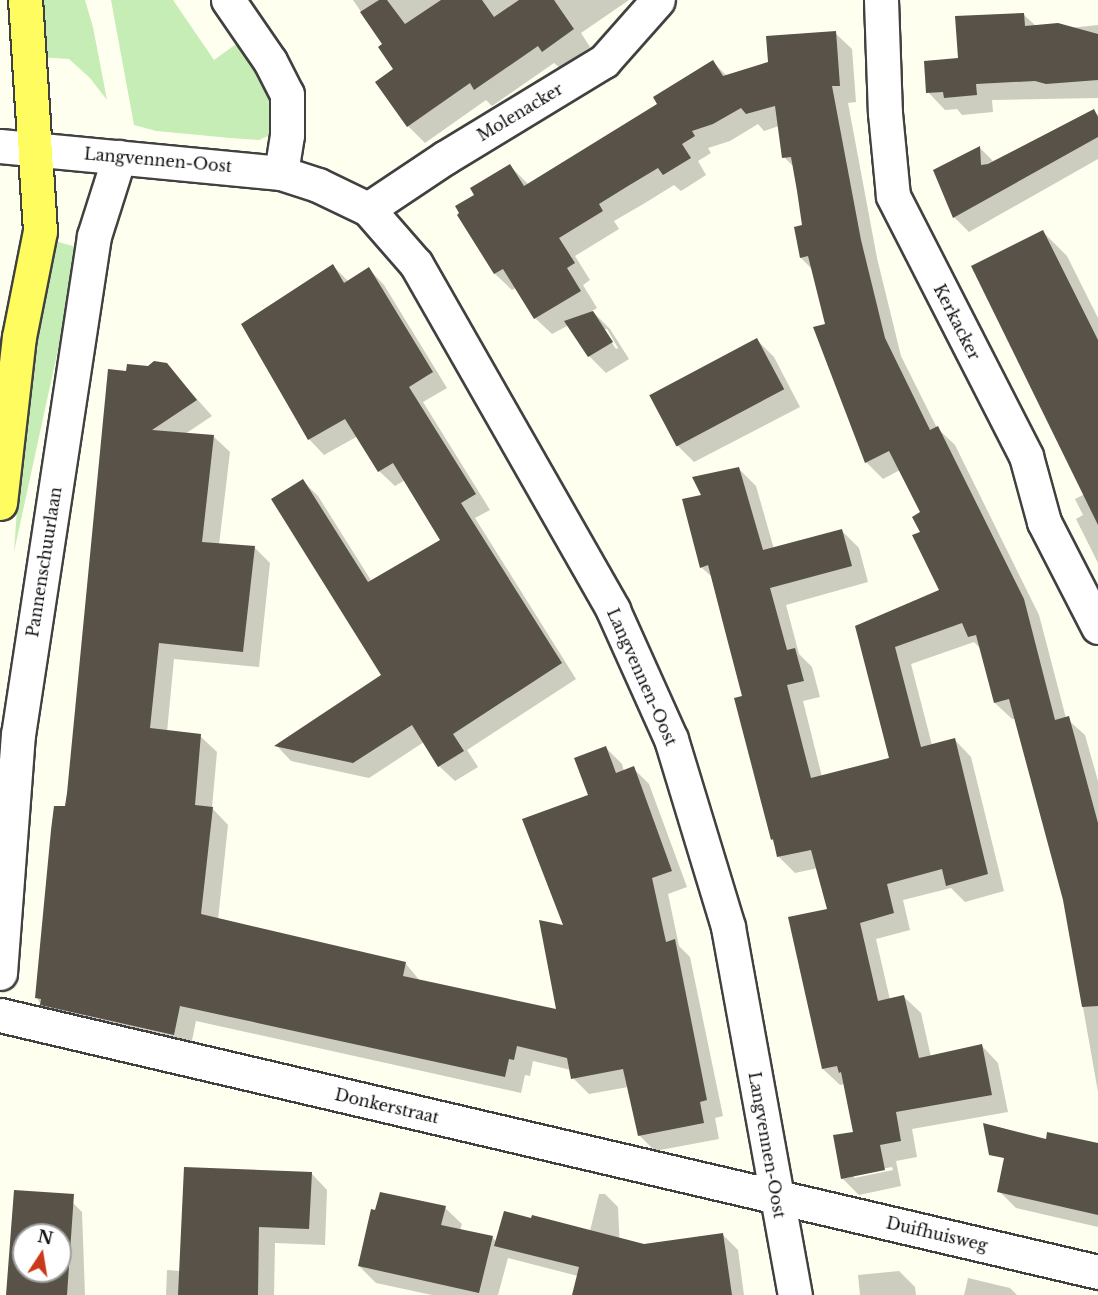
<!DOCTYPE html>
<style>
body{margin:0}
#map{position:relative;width:1098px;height:1295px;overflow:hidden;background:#ffffef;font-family:"Libre Baskerville",serif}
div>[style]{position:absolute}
.green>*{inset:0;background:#c6edb5}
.shadow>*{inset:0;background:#0003}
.building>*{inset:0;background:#585249;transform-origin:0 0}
.roads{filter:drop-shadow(2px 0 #414141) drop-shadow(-2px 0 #414141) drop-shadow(0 2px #414141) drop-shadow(0 -2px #414141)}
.minor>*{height:33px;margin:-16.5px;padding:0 16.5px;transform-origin:16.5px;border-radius:16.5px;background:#fff}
.major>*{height:33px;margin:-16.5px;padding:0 16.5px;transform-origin:16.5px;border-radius:16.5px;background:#fffc5f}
span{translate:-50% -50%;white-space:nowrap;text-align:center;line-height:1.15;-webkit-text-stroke:6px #fff;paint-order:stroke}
.street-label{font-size:16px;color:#0e0e0e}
.north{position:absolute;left:12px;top:1223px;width:60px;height:60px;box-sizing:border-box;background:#fff;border:2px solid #9f9f9f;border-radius:50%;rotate:12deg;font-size:16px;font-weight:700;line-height:24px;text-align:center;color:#0e0e0e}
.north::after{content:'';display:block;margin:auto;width:21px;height:27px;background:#ca391a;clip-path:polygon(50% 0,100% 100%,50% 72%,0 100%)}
</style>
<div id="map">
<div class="green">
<i style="clip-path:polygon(36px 0,85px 0,93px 27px,107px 100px,90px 78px,69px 59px,39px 57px)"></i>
<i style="clip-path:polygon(111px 0,173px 0,214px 60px,239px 42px,268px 84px,274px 116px,268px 136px,259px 140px,231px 138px,156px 131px,134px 125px)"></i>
<i style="clip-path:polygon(51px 240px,80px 248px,14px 552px,29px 338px)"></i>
</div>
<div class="shadow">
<i style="clip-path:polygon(353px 0,629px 0,581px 33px,590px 47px,560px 68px,554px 63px,492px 106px,486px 100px,425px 143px,408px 126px,395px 70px,384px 45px)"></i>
<i style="clip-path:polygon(1023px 14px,1036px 26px,1070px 28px,1098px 25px,1098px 98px,992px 100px,993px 112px,962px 115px,957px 109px,945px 110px,928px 92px,960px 60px)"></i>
<i style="clip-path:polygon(evenodd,835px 33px,852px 49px,856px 102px,848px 103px,877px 258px,901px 356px,937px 428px,955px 445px,1039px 615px,1066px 718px,1085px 735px,1098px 781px,1098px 1092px,1064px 900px,1015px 719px,1012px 719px,995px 703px,981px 649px,974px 642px,911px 664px,932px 745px,955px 740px,971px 757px,1004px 891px,965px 902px,951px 888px,903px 900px,910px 930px,876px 939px,890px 1000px,904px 997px,921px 1013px,931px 1057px,982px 1046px,998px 1063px,1008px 1112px,912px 1129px,917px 1157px,896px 1161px,901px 1186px,859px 1195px,842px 1178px,855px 1133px,845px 1084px,840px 1085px,823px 1069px,829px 910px,818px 868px,795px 873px,779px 857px,772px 839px,744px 697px,713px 578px,701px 567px,703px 496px,739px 469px,756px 486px,774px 549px,842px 531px,859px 548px,868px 582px,786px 605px,799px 654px,812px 667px,820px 697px,803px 701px,822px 777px,891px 759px,857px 626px,941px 591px,922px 532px,922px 513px,900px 470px,883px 479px,866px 462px,813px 270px,801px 258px,804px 226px,795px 168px,784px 157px,779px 126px,764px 131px,758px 124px,730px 141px,708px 148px,711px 153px,698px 161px,706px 175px,681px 191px,674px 185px,645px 203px,614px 221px,619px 229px,575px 256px,590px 280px,583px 285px,597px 308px,592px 311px,610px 329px,629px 359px,606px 373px,589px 356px,569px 325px,552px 334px,535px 318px,516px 288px,512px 290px,495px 274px,459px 215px,476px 195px,510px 166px,529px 185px,659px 105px,713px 62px,727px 76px,769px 63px,835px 33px,603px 329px,607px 329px,618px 348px,616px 349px,603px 329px,835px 33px,892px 1167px,893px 1170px,854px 1178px,854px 1174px,892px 1167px)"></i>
<i style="clip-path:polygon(1093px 111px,1098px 115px,1098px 159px,969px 232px,954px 217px,980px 148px,993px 161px)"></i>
<i style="clip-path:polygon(1043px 232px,1067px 256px,1098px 318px,1098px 563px,1076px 519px,1083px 515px,1075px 499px,1085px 494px)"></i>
<i style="clip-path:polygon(333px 266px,349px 282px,369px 269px,384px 285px,447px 388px,423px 402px,490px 510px,475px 518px,576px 679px,467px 750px,478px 767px,455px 781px,439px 766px,424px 742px,369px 778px,291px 761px,277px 746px,383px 676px,303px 481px,318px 496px,372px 582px,442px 540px,405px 480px,395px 486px,379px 471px,358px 436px,324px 455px,309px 439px)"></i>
<i style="clip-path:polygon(757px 340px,774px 357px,800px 407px,694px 462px,677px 445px)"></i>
<i style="clip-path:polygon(166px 364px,212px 416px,185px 434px,213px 436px,230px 452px,219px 545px,254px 547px,270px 563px,259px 667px,174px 659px,167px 732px,200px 736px,217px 752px,212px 808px,228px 825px,218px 920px,406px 964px,421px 982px,558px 1011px,566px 927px,590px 796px,606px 748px,622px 764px,624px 771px,633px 768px,649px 784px,687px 887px,668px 894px,679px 946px,690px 957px,723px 1116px,715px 1118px,719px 1139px,655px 1151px,639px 1135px,628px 1087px,589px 1094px,573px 1078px,571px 1070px,533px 1061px,530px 1076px,525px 1075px,521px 1093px,196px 1021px,190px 1050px,58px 1021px,41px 1005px,37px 998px,67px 808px,128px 373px)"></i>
<i style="clip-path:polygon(1098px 1159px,1098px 1227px,1016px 1208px,999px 1191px)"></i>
<i style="clip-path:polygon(311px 1173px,327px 1190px,325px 1245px,275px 1243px,274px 1295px,166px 1295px,167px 1270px,180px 1271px)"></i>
<i style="clip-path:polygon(evenodd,15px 1192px,65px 1195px,82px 1212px,85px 1295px,10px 1295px,15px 1192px,24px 1235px,60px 1235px,60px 1271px,24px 1271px,24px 1235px)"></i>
<i style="clip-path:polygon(599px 1194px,605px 1194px,618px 1207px,622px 1295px,574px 1295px,578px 1276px,508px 1258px,498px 1295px,432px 1295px,376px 1283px,359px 1266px,445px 1208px,462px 1224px,460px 1230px,492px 1237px,497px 1242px,590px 1231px)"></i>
<i style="clip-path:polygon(723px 1235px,738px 1250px,744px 1295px,647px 1295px)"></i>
<i style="clip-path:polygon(899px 1271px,915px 1287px,916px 1295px,860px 1295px,858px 1275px)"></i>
<i style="clip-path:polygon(968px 1278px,1010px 1288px,1017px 1295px,964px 1295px)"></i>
</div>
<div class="building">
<i style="clip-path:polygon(379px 0,387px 0,405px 24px,441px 0,482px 0,494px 17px,519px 0,554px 0,574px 29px,542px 52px,538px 46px,474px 90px,470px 83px,407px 127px,375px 82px,393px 69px,378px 47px,382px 44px,360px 12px)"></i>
<i style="clip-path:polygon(1024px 13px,1025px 26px,1058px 23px,1098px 34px,1098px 80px,1046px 84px,1035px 81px,976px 84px,977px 95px,944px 98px,943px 92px,926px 93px,924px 61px,958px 58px,955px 16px)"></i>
<i style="clip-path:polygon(836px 31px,840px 86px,832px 86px,861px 240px,885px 338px,930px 430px,938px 426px,1024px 599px,1055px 720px,1069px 716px,1098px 823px,1098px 1006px,1082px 1007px,1063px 900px,1009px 699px,994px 703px,976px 635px,968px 637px,962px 623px,895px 647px,921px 747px,955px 738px,988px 874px,946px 886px,942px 869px,887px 884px,894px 913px,860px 923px,878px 1001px,904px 995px,919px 1058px,982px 1044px,992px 1095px,896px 1112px,901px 1141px,880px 1145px,885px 1170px,841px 1179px,833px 1135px,853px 1132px,841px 1072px,839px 1073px,837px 1066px,822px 1069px,788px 917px,827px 909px,811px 850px,777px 857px,773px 839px,771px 840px,734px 698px,742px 696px,725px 631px,708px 565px,700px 568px,682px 499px,701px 495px,692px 477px,739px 467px,763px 550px,842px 529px,852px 566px,770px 588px,787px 650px,795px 648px,804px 681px,787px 685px,811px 778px,889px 758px,855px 626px,939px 590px,912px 535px,920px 532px,912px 517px,920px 512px,889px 451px,865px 463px,813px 327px,825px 324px,808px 256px,800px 258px,794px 227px,802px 225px,797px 191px,791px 157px,782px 158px,775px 106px,746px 114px,741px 108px,713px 124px,692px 131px,695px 136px,682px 144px,691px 158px,663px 175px,658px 168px,628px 186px,599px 204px,603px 211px,559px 238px,575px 263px,567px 268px,581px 291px,534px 319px,503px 269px,494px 274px,457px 215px,459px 213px,455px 206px,474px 195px,470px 188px,510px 164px,524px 186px,657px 104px,653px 97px,713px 60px,723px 76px,768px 62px,766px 36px)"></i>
<i style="clip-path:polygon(1094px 109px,1098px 117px,1098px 137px,953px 218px,933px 170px,980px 146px,981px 165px,988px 164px)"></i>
<i style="clip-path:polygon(1043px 230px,1098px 340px,1098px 525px,971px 266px)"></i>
<i style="clip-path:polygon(333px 264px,344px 283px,369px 267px,433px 372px,409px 387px,476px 494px,461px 503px,562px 663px,453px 734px,464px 751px,438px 767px,412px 725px,353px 763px,274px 746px,381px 675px,271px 499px,303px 479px,368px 582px,440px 540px,393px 463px,378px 472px,345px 419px,308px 440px,241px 324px)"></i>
<i style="clip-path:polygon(593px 311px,613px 342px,588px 357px,564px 321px)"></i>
<i style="left:757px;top:338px;width:58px;height:122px;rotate:62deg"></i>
<i style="clip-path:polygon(154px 361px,167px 363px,197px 400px,152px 430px,214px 435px,202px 542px,255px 546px,243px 652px,159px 643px,150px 728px,201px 734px,195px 805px,213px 807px,201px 914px,406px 962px,403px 976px,556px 1009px,539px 920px,563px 925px,522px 819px,588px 795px,574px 758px,606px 746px,616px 773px,634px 766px,672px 871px,652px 878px,666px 942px,675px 939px,707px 1100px,700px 1102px,704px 1123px,638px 1136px,623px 1069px,571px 1079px,567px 1058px,517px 1046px,514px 1060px,509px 1059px,505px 1077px,180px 1006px,174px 1035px,40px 1005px,41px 999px,35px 998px,51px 830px,54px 806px,65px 806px,67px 793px,108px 369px,126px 371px,127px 364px,148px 366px)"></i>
<i style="clip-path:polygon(983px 1123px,1046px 1139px,1047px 1132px,1098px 1143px,1098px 1215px,997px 1192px,1004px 1158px,989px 1155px)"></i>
<i style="clip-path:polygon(184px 1167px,312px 1172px,309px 1229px,259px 1227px,258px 1295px,178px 1295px)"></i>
<i style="clip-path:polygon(evenodd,14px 1190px,74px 1194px,67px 1295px,6px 1295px,14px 1190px,24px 1235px,60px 1235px,60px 1271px,24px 1271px,24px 1235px)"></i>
<i style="clip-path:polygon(380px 1192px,446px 1206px,441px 1225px,493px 1236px,479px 1293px,358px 1266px,371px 1209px,375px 1210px)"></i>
<i style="clip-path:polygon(504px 1211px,531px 1218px,532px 1215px,644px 1244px,723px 1233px,732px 1295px,572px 1295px,579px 1267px,494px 1246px)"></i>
</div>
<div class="roads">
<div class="minor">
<i style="left:228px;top:0;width:74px;rotate:55.5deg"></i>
<i style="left:270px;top:61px;width:37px;rotate:63deg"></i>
<i style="left:287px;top:94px;width:41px;rotate:90deg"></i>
<i style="left:287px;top:135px;width:38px;rotate:99deg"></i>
<i style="left:881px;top:0;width:113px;rotate:88deg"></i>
<i style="left:885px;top:113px;width:83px;rotate:84.5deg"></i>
<i style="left:893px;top:196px;width:292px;rotate:62.9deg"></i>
<i style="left:1026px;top:456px;width:68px;rotate:74.7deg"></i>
<i style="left:1044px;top:522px;width:118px;rotate:62.8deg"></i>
<i style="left:0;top:146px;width:282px;rotate:5.5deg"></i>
<i style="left:281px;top:173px;width:39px;rotate:18deg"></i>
<i style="left:318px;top:185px;width:55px;rotate:25.6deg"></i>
<i style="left:368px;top:209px;width:73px;rotate:48.9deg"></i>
<i style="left:416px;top:264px;width:398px;rotate:60.3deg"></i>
<i style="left:613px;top:610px;width:141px;rotate:65.8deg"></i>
<i style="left:671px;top:739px;width:196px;rotate:73.1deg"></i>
<i style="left:728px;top:927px;width:374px;rotate:79.7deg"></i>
<i style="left:368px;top:209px;width:94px;rotate:-33.7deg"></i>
<i style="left:446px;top:157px;width:185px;rotate:-31.3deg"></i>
<i style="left:604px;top:61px;width:81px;rotate:-48.5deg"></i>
<i style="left:0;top:973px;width:239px;rotate:-85.7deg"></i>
<i style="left:18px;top:735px;width:505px;rotate:-81.34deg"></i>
<i style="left:94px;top:236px;width:83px;rotate:-72.4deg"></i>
<i style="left:0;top:1015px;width:1128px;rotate:13.17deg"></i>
</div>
<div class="major">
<i style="left:0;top:503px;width:167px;rotate:-83.5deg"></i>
<i style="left:19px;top:337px;width:108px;rotate:-78.8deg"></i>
<i style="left:40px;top:231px;width:231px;rotate:-93.7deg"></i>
</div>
</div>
<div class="street-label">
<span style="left:520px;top:112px;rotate:-31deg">Molenacker</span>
<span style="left:158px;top:160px;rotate:5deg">Langvennen-Oost</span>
<span style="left:957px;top:322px;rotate:63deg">Kerkacker</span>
<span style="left:44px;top:562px;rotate:-81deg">Pannenschuurlaan</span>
<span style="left:642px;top:677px;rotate:66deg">Langvennen-Oost</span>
<span style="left:387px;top:1106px;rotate:13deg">Donkerstraat</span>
<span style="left:767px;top:1145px;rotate:80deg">Langvennen-Oost</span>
<span style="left:937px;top:1234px;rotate:13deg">Duifhuisweg</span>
</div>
<div class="north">N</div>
</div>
